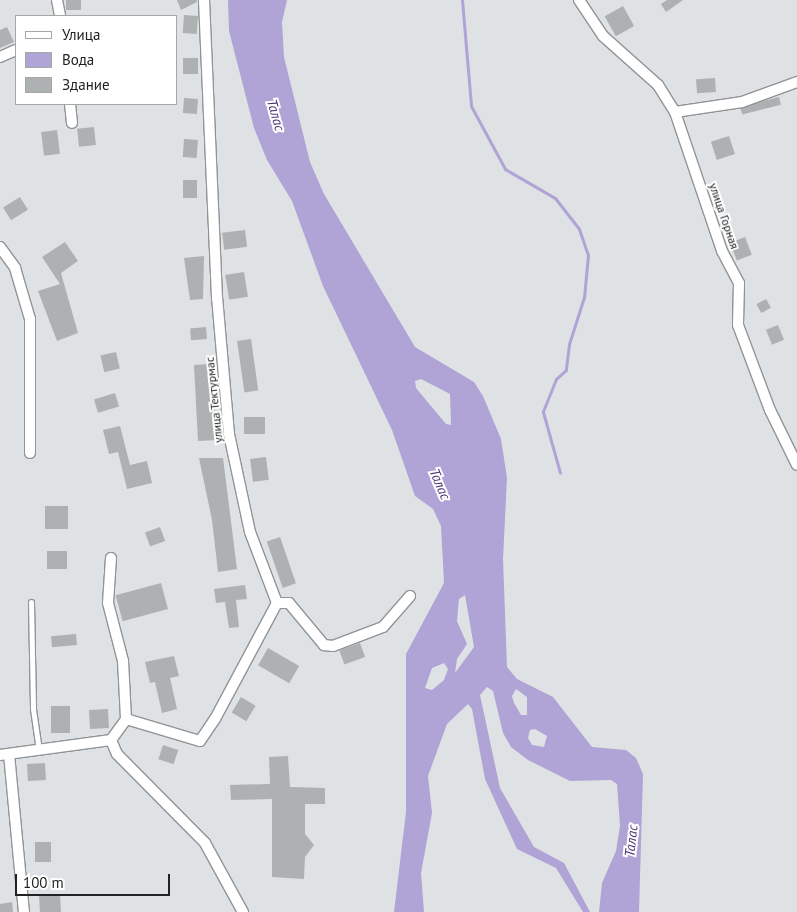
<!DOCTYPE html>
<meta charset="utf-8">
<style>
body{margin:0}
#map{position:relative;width:797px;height:912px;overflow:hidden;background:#dee2e4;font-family:"PT Sans",sans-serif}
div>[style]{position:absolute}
.water>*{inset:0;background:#b0a3d6}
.stream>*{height:3px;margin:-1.5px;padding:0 1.5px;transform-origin:1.5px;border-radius:1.5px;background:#b0a3d6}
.building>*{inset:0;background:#adb1b2;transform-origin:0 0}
.roads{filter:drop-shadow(1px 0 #919497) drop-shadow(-1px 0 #919497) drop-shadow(0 1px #919497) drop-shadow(0 -1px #919497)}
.lane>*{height:5px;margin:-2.5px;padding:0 2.5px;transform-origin:2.5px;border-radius:2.5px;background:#fff}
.street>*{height:10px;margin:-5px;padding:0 5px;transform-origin:5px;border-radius:5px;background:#fff}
span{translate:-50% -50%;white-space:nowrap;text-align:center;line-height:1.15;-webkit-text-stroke:4px #fff;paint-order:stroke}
.street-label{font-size:12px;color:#212223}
.water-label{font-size:14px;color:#4d3877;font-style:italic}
.legend{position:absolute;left:15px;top:15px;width:162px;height:90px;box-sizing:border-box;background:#fff;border:1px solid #a6a7a7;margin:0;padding:6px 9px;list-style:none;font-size:15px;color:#212223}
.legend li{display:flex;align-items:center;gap:10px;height:25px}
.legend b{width:25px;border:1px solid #a6a7a7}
.scale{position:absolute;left:15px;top:874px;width:155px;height:22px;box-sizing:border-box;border:2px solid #212223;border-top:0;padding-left:6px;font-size:15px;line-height:18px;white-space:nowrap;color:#212223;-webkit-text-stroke:4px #fff;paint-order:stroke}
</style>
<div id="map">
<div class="water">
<i style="clip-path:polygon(evenodd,228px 0,287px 0,282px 22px,284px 57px,310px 162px,324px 194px,415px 347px,474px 382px,483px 396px,501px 439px,507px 478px,503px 559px,507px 667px,517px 679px,553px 697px,592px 747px,626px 750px,636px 758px,643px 774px,639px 912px,599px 912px,602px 883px,616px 851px,620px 826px,617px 784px,611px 780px,570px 781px,528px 760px,511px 747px,503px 733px,493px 691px,487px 687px,480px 695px,500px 788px,534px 847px,564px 863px,590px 912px,583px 912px,556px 868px,517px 849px,485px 779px,472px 709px,468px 704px,447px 724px,428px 776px,432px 813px,421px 873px,424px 912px,394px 912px,406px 812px,406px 654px,444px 583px,441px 526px,433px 509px,415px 496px,392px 430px,323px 286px,292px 201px,267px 160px,254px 128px,229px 31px,228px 0,421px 379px,450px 394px,451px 425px,446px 424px,416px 388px,415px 381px,421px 379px,228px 0,465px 595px,474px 647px,455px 673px,457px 659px,467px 644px,457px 621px,459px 599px,465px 595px,228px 0,444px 663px,448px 669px,444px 680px,432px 690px,425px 688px,432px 668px,444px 663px,228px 0,516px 689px,527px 697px,527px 715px,521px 715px,514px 703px,512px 696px,516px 689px,228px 0,535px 729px,547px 736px,544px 747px,532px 745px,528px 738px,530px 730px,535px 729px)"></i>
</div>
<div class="stream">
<i style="left:462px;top:0;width:106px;rotate:85.1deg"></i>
<i style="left:471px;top:106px;width:72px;rotate:61.6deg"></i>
<i style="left:505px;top:169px;width:58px;rotate:30.1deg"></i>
<i style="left:555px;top:198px;width:39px;rotate:52deg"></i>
<i style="left:579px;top:229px;width:28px;rotate:71deg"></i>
<i style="left:588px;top:255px;width:42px;rotate:95.4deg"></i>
<i style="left:584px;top:297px;width:49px;rotate:107.7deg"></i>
<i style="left:569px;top:344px;width:26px;rotate:97deg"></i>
<i style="left:566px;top:370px;width:13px;rotate:138deg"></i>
<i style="left:556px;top:379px;width:35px;rotate:112deg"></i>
<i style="left:543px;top:412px;width:63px;rotate:74.4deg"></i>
</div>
<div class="building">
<i style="left:66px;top:0;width:15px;height:10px"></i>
<i style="clip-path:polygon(177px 0,197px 0,197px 2px,181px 10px)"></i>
<i style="clip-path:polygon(667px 0,683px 0,666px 12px,661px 4px)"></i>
<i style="left:623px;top:6px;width:23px;height:21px;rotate:61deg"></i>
<i style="left:184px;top:15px;width:14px;height:18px;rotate:4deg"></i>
<i style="clip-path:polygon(7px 27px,14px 42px,0 48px,0 30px)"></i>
<i style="left:183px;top:58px;width:15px;height:16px"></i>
<i style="left:715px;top:78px;width:14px;height:19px;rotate:86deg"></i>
<i style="left:779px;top:97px;width:8px;height:40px;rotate:76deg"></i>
<i style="left:184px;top:98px;width:14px;height:15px;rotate:4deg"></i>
<i style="left:94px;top:127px;width:18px;height:17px;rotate:84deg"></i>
<i style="left:57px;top:130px;width:24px;height:16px;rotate:83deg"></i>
<i style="left:729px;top:136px;width:19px;height:19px;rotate:72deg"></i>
<i style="left:184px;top:139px;width:14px;height:18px;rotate:4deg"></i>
<i style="left:183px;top:180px;width:14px;height:18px"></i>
<i style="left:20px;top:197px;width:15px;height:20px;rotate:58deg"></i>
<i style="left:245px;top:230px;width:17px;height:23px;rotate:83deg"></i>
<i style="left:745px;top:237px;width:19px;height:16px;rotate:69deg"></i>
<i style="clip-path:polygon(65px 242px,78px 261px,61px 273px,78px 333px,57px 341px,38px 291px,60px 284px,42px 257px)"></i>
<i style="clip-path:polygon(204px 256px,203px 299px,190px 300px,184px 258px)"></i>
<i style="left:244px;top:272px;width:25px;height:19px;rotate:81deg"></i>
<i style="left:766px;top:299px;width:10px;height:11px;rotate:61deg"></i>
<i style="left:778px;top:325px;width:16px;height:13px;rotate:68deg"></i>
<i style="left:206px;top:327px;width:12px;height:16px;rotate:85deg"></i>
<i style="left:251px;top:339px;width:52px;height:14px;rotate:82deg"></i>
<i style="left:116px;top:352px;width:17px;height:16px;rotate:77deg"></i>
<i style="clip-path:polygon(208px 364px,219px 440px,198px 441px,194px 365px)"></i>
<i style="left:115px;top:393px;width:14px;height:22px;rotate:73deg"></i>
<i style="left:265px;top:417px;width:17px;height:21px;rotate:90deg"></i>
<i style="clip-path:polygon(120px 426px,130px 465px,147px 461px,152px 483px,127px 489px,118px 452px,109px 454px,103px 430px)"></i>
<i style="left:266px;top:457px;width:23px;height:16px;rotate:83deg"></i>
<i style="clip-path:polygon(199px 458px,223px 458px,237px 569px,218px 572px,212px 520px)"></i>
<i style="left:45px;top:506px;width:23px;height:23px"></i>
<i style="left:160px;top:527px;width:15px;height:16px;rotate:70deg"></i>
<i style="left:280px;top:537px;width:49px;height:14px;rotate:71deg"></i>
<i style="left:47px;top:551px;width:20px;height:18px"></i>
<i style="left:161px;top:583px;width:27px;height:47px;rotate:75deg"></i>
<i style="clip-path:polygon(245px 585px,247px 599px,236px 600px,239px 627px,229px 628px,225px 602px,216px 603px,214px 589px)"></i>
<i style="left:76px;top:634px;width:11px;height:25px;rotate:85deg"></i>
<i style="left:360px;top:643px;width:15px;height:22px;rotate:70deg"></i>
<i style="left:268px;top:648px;width:36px;height:20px;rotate:30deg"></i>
<i style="clip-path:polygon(174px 656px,179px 676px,170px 678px,177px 709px,162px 713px,155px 682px,150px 683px,145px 662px)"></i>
<i style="left:241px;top:697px;width:17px;height:18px;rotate:31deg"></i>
<i style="left:51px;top:706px;width:19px;height:27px"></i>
<i style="left:108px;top:709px;width:19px;height:19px;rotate:87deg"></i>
<i style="left:163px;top:745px;width:16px;height:15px;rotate:18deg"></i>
<i style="clip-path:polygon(288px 756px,290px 787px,325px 788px,325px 804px,305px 804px,305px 834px,314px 845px,305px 857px,304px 879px,272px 877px,272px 799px,231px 800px,230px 785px,270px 784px,269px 757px)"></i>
<i style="left:45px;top:763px;width:17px;height:18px;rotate:87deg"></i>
<i style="left:35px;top:842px;width:16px;height:20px"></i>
<i style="left:60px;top:894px;width:18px;height:21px;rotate:87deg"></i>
<i style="clip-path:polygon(12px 902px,13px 912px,0 912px,0 904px)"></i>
</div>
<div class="roads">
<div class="lane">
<i style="left:31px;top:602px;width:107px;rotate:88.9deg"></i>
<i style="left:33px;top:709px;width:41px;rotate:81.7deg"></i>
</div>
<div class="street">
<i style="left:57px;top:0;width:16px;rotate:79deg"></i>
<i style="left:579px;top:0;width:43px;rotate:56.3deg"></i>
<i style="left:603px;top:36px;width:74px;rotate:41.7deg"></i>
<i style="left:658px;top:85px;width:32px;rotate:58deg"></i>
<i style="left:675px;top:112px;width:147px;rotate:71.3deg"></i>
<i style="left:722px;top:251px;width:36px;rotate:62deg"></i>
<i style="left:739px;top:283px;width:42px;rotate:91.4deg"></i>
<i style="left:738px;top:325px;width:91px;rotate:69.4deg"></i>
<i style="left:770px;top:410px;width:61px;rotate:63.9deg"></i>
<i style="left:0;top:57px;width:17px;rotate:-24deg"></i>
<i style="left:70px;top:104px;width:19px;rotate:84deg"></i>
<i style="left:675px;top:112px;width:68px;rotate:-8.5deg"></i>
<i style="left:742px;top:102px;width:59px;rotate:-20deg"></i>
<i style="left:0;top:247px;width:26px;rotate:54deg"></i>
<i style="left:15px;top:268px;width:53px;rotate:73.6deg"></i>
<i style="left:30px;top:319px;width:134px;rotate:90deg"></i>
<i style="left:111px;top:558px;width:45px;rotate:93.8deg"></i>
<i style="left:108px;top:603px;width:60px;rotate:75.5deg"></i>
<i style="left:123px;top:661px;width:58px;rotate:87deg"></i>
<i style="left:277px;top:603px;width:12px"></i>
<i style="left:289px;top:603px;width:55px;rotate:50.2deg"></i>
<i style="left:324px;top:645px;width:9px;rotate:6deg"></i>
<i style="left:333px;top:646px;width:53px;rotate:-20.8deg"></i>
<i style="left:383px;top:627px;width:41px;rotate:-48.9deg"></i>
<i style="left:111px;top:740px;width:15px;rotate:67deg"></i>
<i style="left:117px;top:754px;width:125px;rotate:45.3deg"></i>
<i style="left:205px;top:843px;width:79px;rotate:61.2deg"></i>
<i style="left:9px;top:754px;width:159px;rotate:84.6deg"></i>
<i style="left:0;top:755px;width:112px;rotate:-7.7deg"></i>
<i style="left:111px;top:740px;width:26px;rotate:-54deg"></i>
<i style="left:126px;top:719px;width:77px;rotate:16.6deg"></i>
<i style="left:200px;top:741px;width:27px;rotate:-56deg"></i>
<i style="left:215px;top:719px;width:132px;rotate:-61.9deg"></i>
<i style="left:277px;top:603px;width:76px;rotate:-110.8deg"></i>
<i style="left:250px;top:532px;width:100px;rotate:-102.1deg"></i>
<i style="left:229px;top:434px;width:137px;rotate:-95deg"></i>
<i style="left:217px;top:298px;width:298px;rotate:-92.5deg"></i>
</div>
</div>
<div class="street-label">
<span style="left:724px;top:216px;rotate:71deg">улица Горная</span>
<span style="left:214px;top:400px;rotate:-96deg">улица Тектурмас</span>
</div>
<div class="water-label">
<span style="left:276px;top:115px;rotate:74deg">Талас</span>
<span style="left:440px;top:484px;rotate:67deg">Талас</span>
<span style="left:631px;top:841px;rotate:-84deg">Талас</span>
</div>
<ul class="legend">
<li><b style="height:6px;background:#fff"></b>Улица</li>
<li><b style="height:14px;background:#b0a3d6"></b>Вода</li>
<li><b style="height:14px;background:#adb1b2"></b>Здание</li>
</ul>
<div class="scale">100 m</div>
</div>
